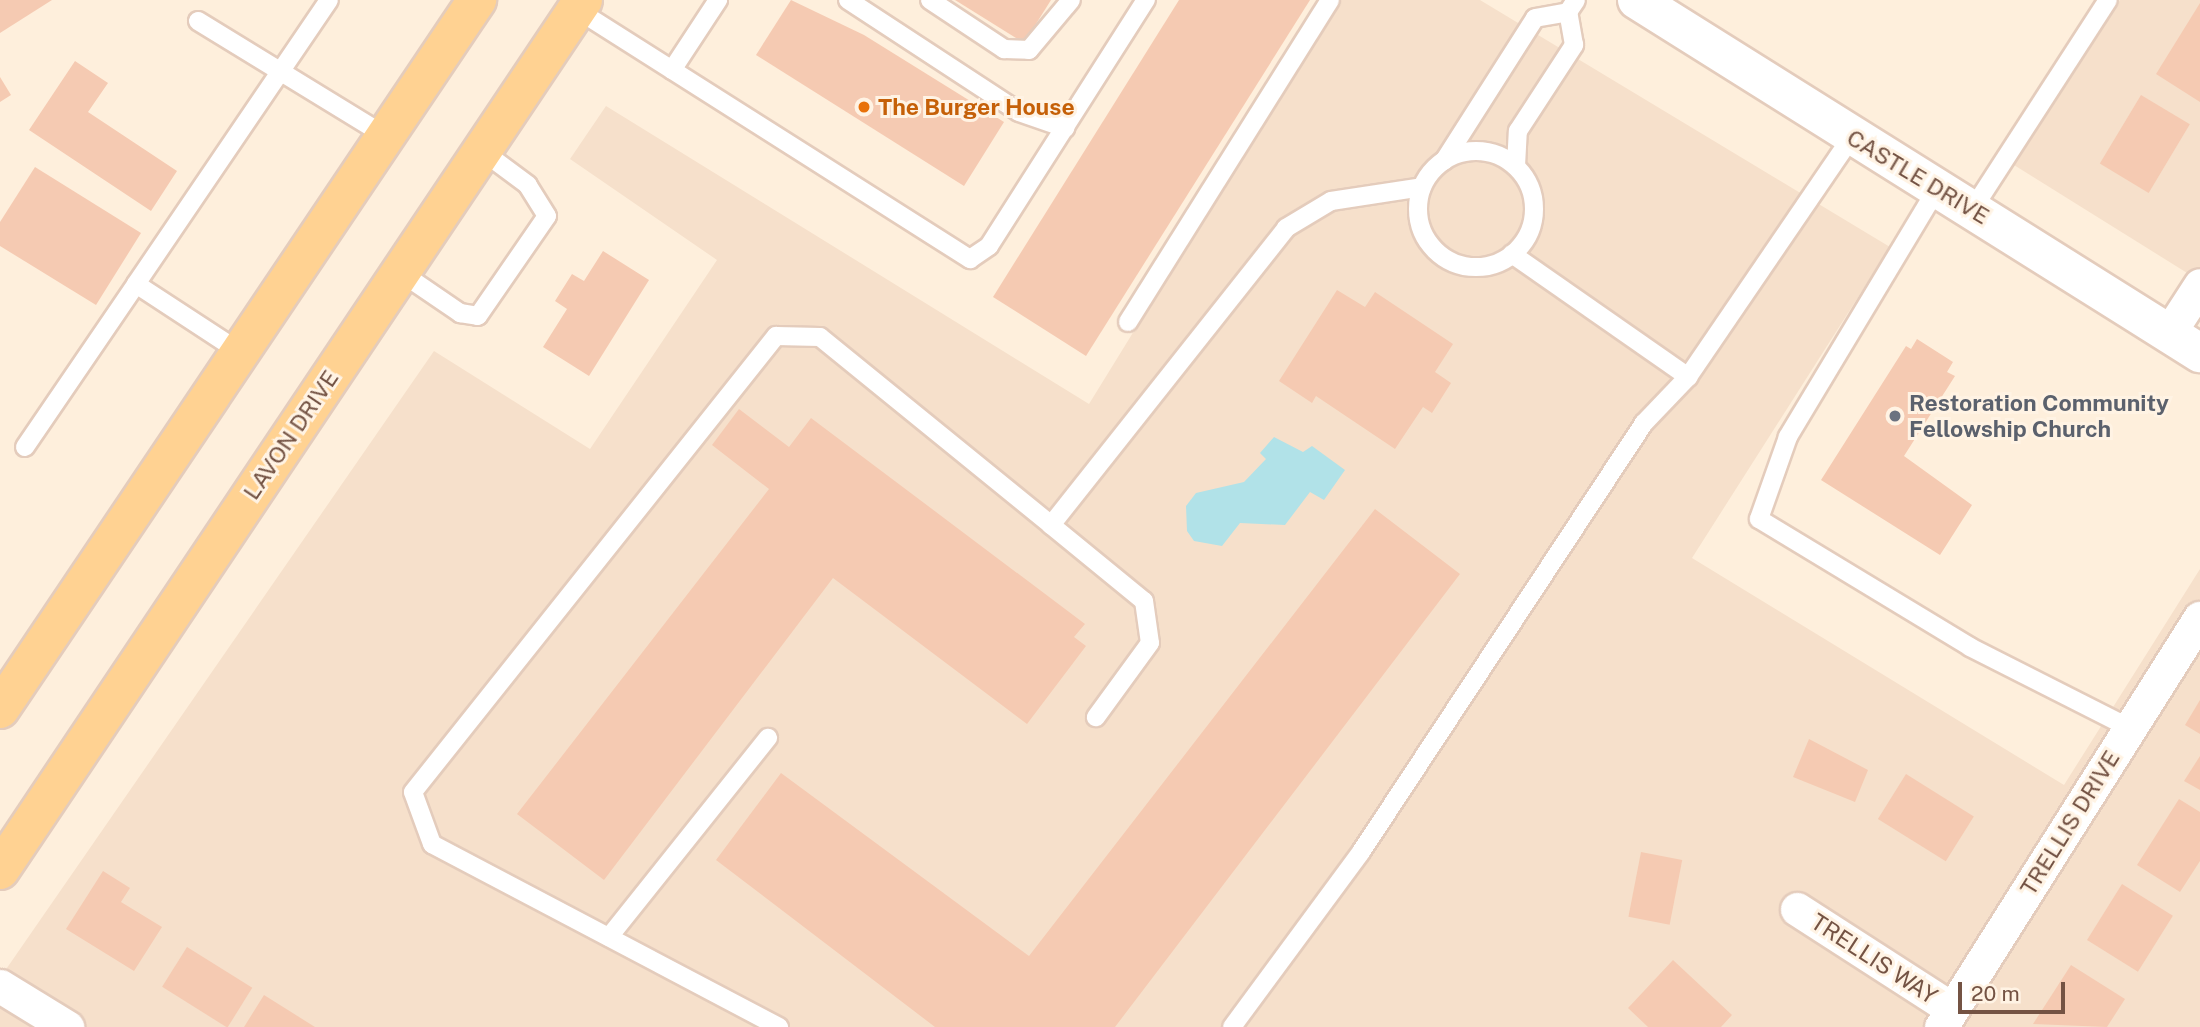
<!DOCTYPE html>
<style>
body{margin:0}
#map{position:relative;width:2200px;height:1027px;overflow:hidden;background:#feefdc;font-family:"Public Sans",sans-serif}
div>[style]{position:absolute}
.residential>*{inset:0;background:#f6e0cb}
.water>*{inset:0;background:#b1e2e8}
.building>*{inset:0;background:#f5cab2;transform-origin:0 0}
.roads{filter:drop-shadow(2px 0 #e4ccbc) drop-shadow(-2px 0 #e4ccbc) drop-shadow(0 2px #e4ccbc) drop-shadow(0 -2px #e4ccbc)}
.lane>*{height:18px;margin:-9px;padding:0 9px;transform-origin:9px;border-radius:9px;background:#fff}
.lane>.ring{margin:-9px;padding:0;box-sizing:content-box;background:none;border:18px solid #fff;border-radius:50%}
.street>*{height:33px;margin:-16.5px;padding:0 16.5px;transform-origin:16.5px;border-radius:16.5px;background:#fff}
.secondary>*{height:38px;margin:-19px;padding:0 19px;transform-origin:19px;border-radius:19px;background:#fff}
.primary>*{height:38px;margin:-19px;padding:0 19px;transform-origin:19px;border-radius:19px;background:#ffd292}
.dots>*{width:19px;height:19px;translate:-50% -50%;box-sizing:border-box;border:4px solid #fff3e4;border-radius:50%}
span{translate:-50% -50%;white-space:nowrap;text-align:center;line-height:1.15;-webkit-text-stroke:6px #fff3e4;paint-order:stroke}
.food-label{font-size:23px;color:#c56008;font-weight:700}
.left{translate:0 -50%;text-align:left}
.street-label{font-size:23px;color:#745344}
.worship-label{font-size:23px;color:#5b616d;font-weight:700}
.scale{position:absolute;left:1958px;top:982px;width:107px;height:32px;box-sizing:border-box;border:4px solid #745344;border-top:0;padding-left:9px;font-size:21px;line-height:24px;white-space:nowrap;color:#745344;-webkit-text-stroke:5px #fff3e4;paint-order:stroke}
</style>
<div id="map">
<div class="residential">
<i style="clip-path:polygon(1338px 0,1480px 0,1890px 247px,1692px 558px,2064px 785px,2200px 569px,2200px 1027px,0 1027px,0 978px,434px 351px,590px 449px,717px 260px,570px 159px,606px 106px,1089px 404px)"></i>
<i style="clip-path:polygon(2120px 0,2200px 0,2200px 281px,2014px 165px)"></i>
</div>
<div class="water">
<i style="clip-path:polygon(1274px 437px,1303px 452px,1312px 446px,1345px 470px,1324px 500px,1310px 492px,1285px 525px,1240px 523px,1222px 546px,1194px 541px,1187px 531px,1186px 506px,1196px 493px,1244px 482px,1266px 459px,1260px 453px)"></i>
</div>
<div class="building">
<i style="clip-path:polygon(0 0,52px 0,0 33px)"></i>
<i style="clip-path:polygon(791px 0,864px 35px,1004px 122px,964px 186px,756px 55px)"></i>
<i style="clip-path:polygon(955px 0,1051px 0,1024px 43px)"></i>
<i style="clip-path:polygon(1179px 0,1310px 0,1086px 356px,993px 297px)"></i>
<i style="clip-path:polygon(2200px 3px,2200px 102px,2156px 74px)"></i>
<i style="clip-path:polygon(75px 61px,108px 83px,88px 112px,177px 171px,151px 211px,29px 130px)"></i>
<i style="clip-path:polygon(0 77px,11px 95px,0 102px)"></i>
<i style="left:2141px;top:95px;width:57px;height:80px;rotate:31deg"></i>
<i style="clip-path:polygon(35px 167px,141px 233px,96px 305px,0 246px,0 222px)"></i>
<i style="clip-path:polygon(603px 251px,649px 280px,589px 376px,543px 347px,567px 309px,555px 301px,572px 274px,584px 281px)"></i>
<i style="clip-path:polygon(1337px 290px,1365px 307px,1375px 292px,1453px 344px,1435px 372px,1451px 383px,1432px 413px,1423px 407px,1395px 449px,1316px 396px,1312px 403px,1279px 381px)"></i>
<i style="clip-path:polygon(1917px 339px,1953px 362px,1947px 372px,1955px 376px,1904px 456px,1972px 505px,1940px 555px,1821px 480px,1906px 346px,1911px 349px)"></i>
<i style="clip-path:polygon(739px 409px,789px 447px,811px 418px,1085px 624px,1074px 637px,1086px 646px,1027px 724px,833px 578px,604px 880px,517px 814px,769px 489px,712px 445px)"></i>
<i style="clip-path:polygon(1375px 509px,1460px 574px,1115px 1027px,935px 1027px,716px 860px,781px 773px,1029px 956px)"></i>
<i style="clip-path:polygon(2200px 700px,2200px 734px,2185px 725px)"></i>
<i style="clip-path:polygon(1809px 739px,1868px 770px,1855px 802px,1793px 777px)"></i>
<i style="clip-path:polygon(2200px 756px,2200px 790px,2184px 781px)"></i>
<i style="left:1906px;top:774px;width:80px;height:53px;rotate:32deg"></i>
<i style="clip-path:polygon(2179px 799px,2200px 812px,2200px 861px,2180px 892px,2137px 865px)"></i>
<i style="left:1641px;top:852px;width:42px;height:66px;rotate:11deg"></i>
<i style="clip-path:polygon(103px 871px,130px 888px,121px 902px,162px 927px,134px 971px,66px 929px)"></i>
<i style="left:2122px;top:884px;width:60px;height:66px;rotate:32deg"></i>
<i style="left:187px;top:947px;width:77px;height:47px;rotate:32deg"></i>
<i style="clip-path:polygon(1673px 960px,1732px 1015px,1721px 1027px,1648px 1027px,1628px 1008px)"></i>
<i style="clip-path:polygon(2071px 965px,2125px 999px,2107px 1027px,2033px 1024px)"></i>
<i style="clip-path:polygon(264px 995px,315px 1027px,244px 1027px)"></i>
</div>
<div class="roads">
<div class="lane">
<i style="left:848px;top:0;width:204px;rotate:33.2deg"></i>
<i style="left:1019px;top:112px;width:49px;rotate:19.2deg"></i>
<i style="left:930px;top:0;width:89px;rotate:33.5deg"></i>
<i style="left:1004px;top:49px;width:25px;rotate:2deg"></i>
<i style="left:1029px;top:50px;width:65px;rotate:-50deg"></i>
<i style="left:576px;top:9px;width:467px;rotate:32.4deg"></i>
<i style="left:970px;top:259px;width:23px;rotate:-34deg"></i>
<i style="left:989px;top:246px;width:292px;rotate:-57.5deg"></i>
<i style="left:198px;top:21px;width:220px;rotate:31.5deg"></i>
<i style="left:672px;top:70px;width:84px;rotate:-56.7deg"></i>
<i class="ring" style="left:1418px;top:151px;width:98px;height:98px"></i>
<i style="left:1444px;top:161px;width:169px;rotate:-57.5deg"></i>
<i style="left:1535px;top:18px;width:34px;rotate:-10deg"></i>
<i style="left:1516px;top:166px;width:35px;rotate:-87deg"></i>
<i style="left:1518px;top:131px;width:103px;rotate:-56.9deg"></i>
<i style="left:1574px;top:45px;width:34px;rotate:-100deg"></i>
<i style="left:1568px;top:12px;width:14px;rotate:-56deg"></i>
<i style="left:1938px;top:187px;width:292px;rotate:121deg"></i>
<i style="left:1788px;top:437px;width:87px;rotate:109.5deg"></i>
<i style="left:1759px;top:519px;width:247px;rotate:31.2deg"></i>
<i style="left:1970px;top:647px;width:179px;rotate:26.9deg"></i>
<i style="left:1972px;top:210px;width:250px;rotate:-57.1deg"></i>
<i style="left:1512px;top:254px;width:215px;rotate:34.9deg"></i>
<i style="left:400px;top:272px;width:73px;rotate:34.3deg"></i>
<i style="left:460px;top:313px;width:18px;rotate:9deg"></i>
<i style="left:478px;top:316px;width:121px;rotate:-55.4deg"></i>
<i style="left:547px;top:216px;width:36px;rotate:-122deg"></i>
<i style="left:528px;top:185px;width:57px;rotate:-143.5deg"></i>
<i style="left:136px;top:284px;width:343px;rotate:-55.8deg"></i>
<i style="left:1128px;top:322px;width:380px;rotate:-57.9deg"></i>
<i style="left:25px;top:447px;width:197px;rotate:-55.7deg"></i>
<i style="left:136px;top:284px;width:124px;rotate:33.2deg"></i>
<i style="left:1051px;top:525px;width:120px;rotate:39.3deg"></i>
<i style="left:1144px;top:601px;width:42px;rotate:81.9deg"></i>
<i style="left:1150px;top:643px;width:92px;rotate:126.1deg"></i>
<i style="left:609px;top:937px;width:255px;rotate:-51.4deg"></i>
<i style="left:779px;top:1027px;width:392px;rotate:-152.2deg"></i>
<i style="left:432px;top:844px;width:55px;rotate:-110.1deg"></i>
<i style="left:413px;top:792px;width:583px;rotate:-51.48deg"></i>
<i style="left:776px;top:336px;width:44px;rotate:1.3deg"></i>
<i style="left:820px;top:337px;width:298px;rotate:39.1deg"></i>
<i style="left:1051px;top:525px;width:379px;rotate:-51.6deg"></i>
<i style="left:1286px;top:228px;width:52px;rotate:-31deg"></i>
<i style="left:1331px;top:201px;width:92px;rotate:-8.7deg"></i>
<i style="left:1232px;top:1027px;width:217px;rotate:-53.6deg"></i>
<i style="left:1361px;top:852px;width:514px;rotate:-56.59deg"></i>
<i style="left:1644px;top:423px;width:64px;rotate:-46.3deg"></i>
<i style="left:1688px;top:377px;width:291px;rotate:-55.7deg"></i>
</div>
<div class="street">
<i style="left:2169px;top:333px;width:57px;rotate:-57.1deg"></i>
<i style="left:1797px;top:909px;width:184px;rotate:32.8deg"></i>
<i style="left:0;top:986px;width:79px;rotate:31.5deg"></i>
<i style="left:1941px;top:1027px;width:484px;rotate:-57.7deg"></i>
</div>
<div class="secondary">
<i style="left:1637px;top:0;width:665px;rotate:32.09deg"></i>
</div>
<div class="primary">
<i style="left:0;top:709px;width:855px;rotate:-56.07deg"></i>
<i style="left:0;top:870px;width:1047px;rotate:-56.17deg"></i>
</div>
</div>
<div class="dots">
<i style="left:864px;top:107px;background:#e8710a"></i>
<i style="left:1895px;top:416px;background:#6b7280"></i>
</div>
<div class="food-label">
<span class="left" style="left:878px;top:107px">The Burger House</span>
</div>
<div class="street-label">
<span style="left:1918px;top:177px;rotate:31deg">CASTLE DRIVE</span>
<span style="left:291px;top:435px;rotate:-56deg">LAVON DRIVE</span>
<span style="left:2070px;top:823px;rotate:-58deg">TRELLIS DRIVE</span>
<span style="left:1874px;top:959px;rotate:33deg">TRELLIS WAY</span>
</div>
<div class="worship-label">
<span class="left" style="left:1909px;top:416px">Restoration Community<br>Fellowship Church</span>
</div>
<div class="scale">20 m</div>
</div>
